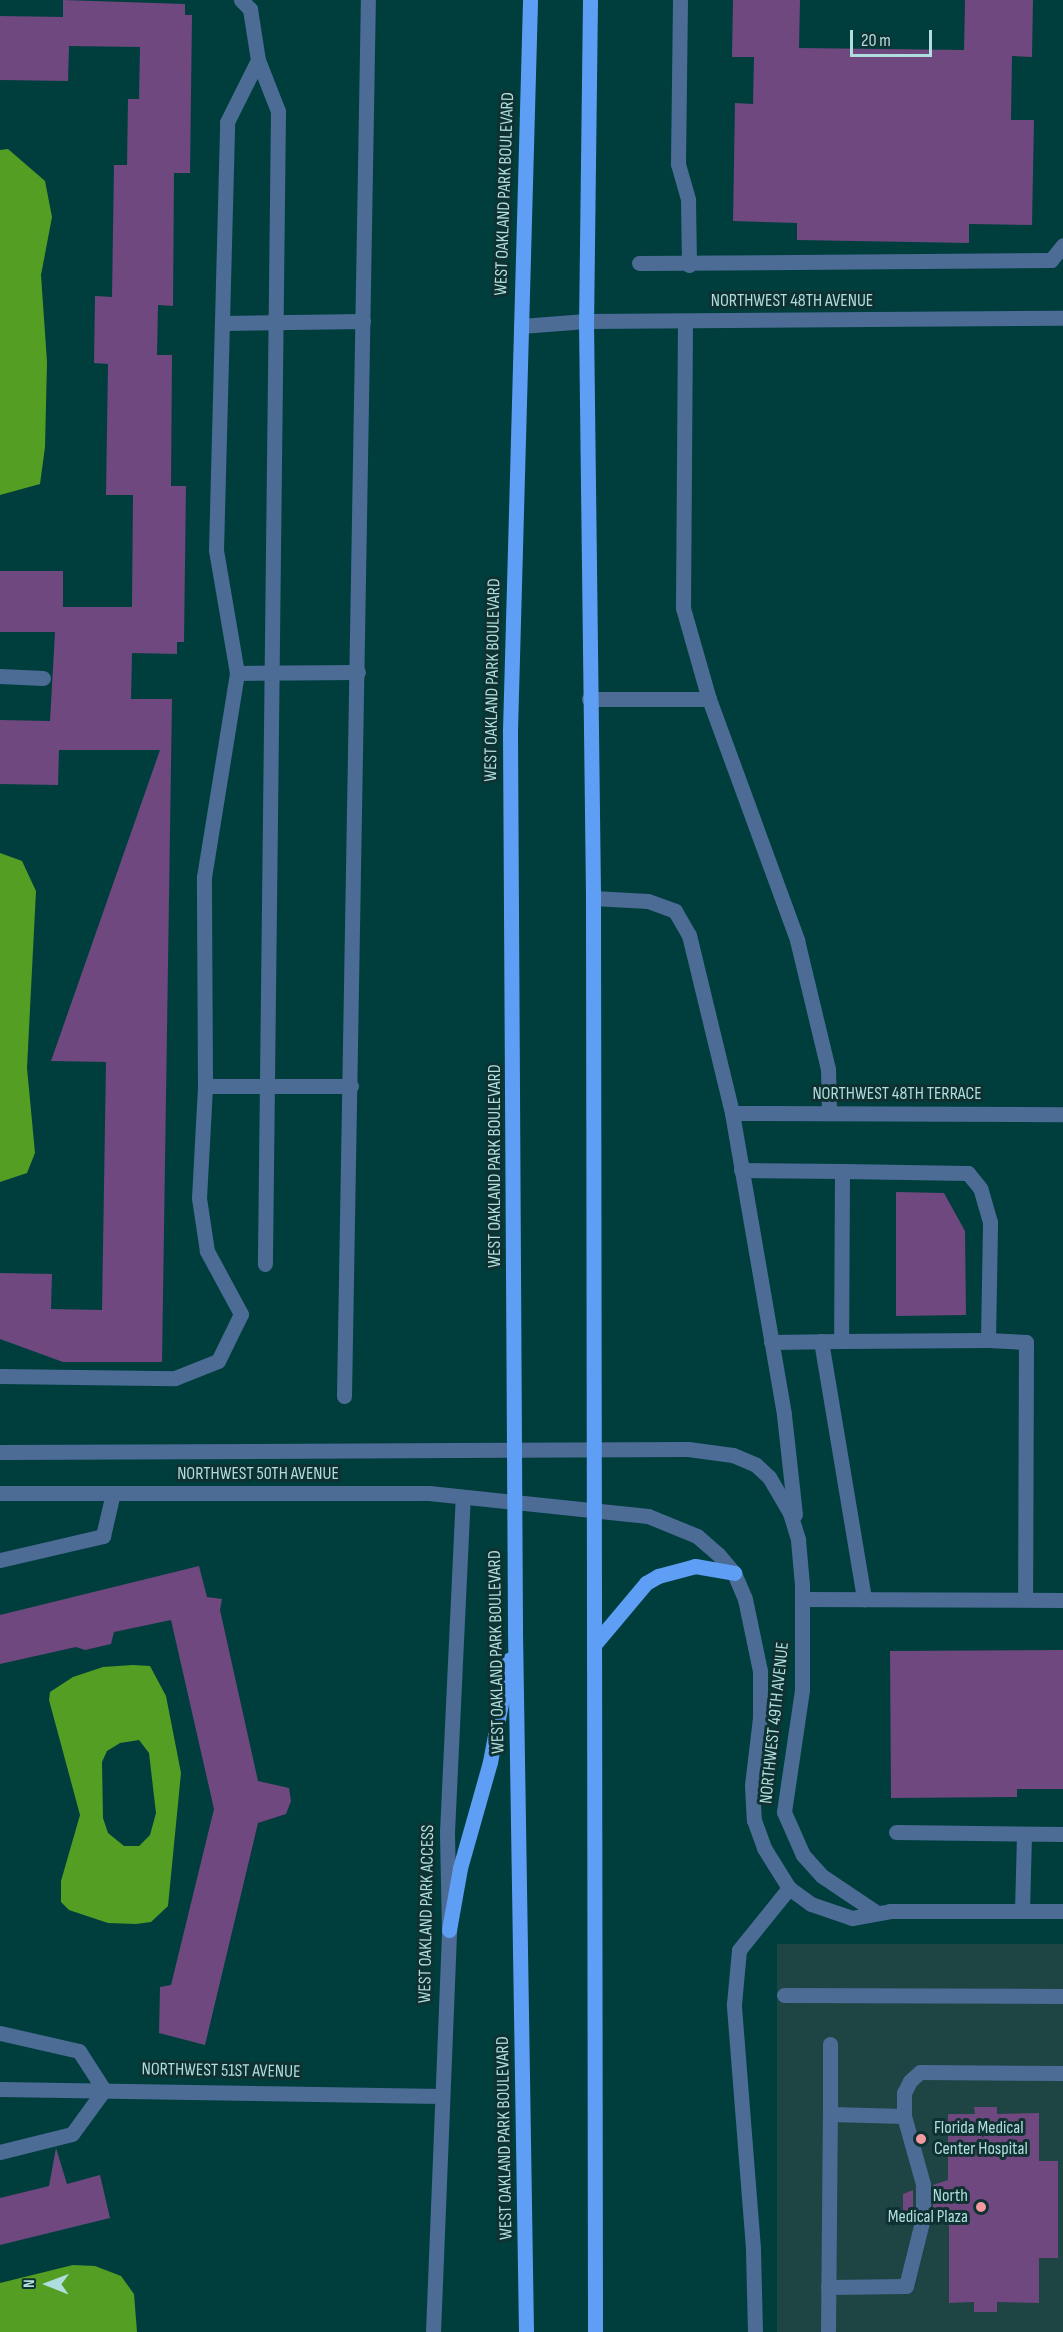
<!DOCTYPE html>
<style>
body{margin:0}
#map{position:relative;width:1063px;height:2332px;overflow:hidden;background:#003e3e;font-family:"Sofia Sans Condensed",sans-serif}
div>[style]{position:absolute}
.built>*{inset:0;background:#1f4444;transform-origin:0 0}
.water>*{inset:0;background:#549e23}
.building>*{inset:0;background:#6e487e}
.minor>*{height:15px;margin:-7.5px;padding:0 7.5px;transform-origin:7.5px;border-radius:7.5px;background:#4c6c96}
.major>*{height:15px;margin:-7.5px;padding:0 7.5px;transform-origin:7.5px;border-radius:7.5px;background:#5e9ff5}
.dots>*{width:16px;height:16px;translate:-50% -50%;box-sizing:border-box;border:3px solid #103131;border-radius:50%}
span{translate:-50% -50%;white-space:nowrap;text-align:center;line-height:1.15;-webkit-text-stroke:6px #103131;paint-order:stroke}
.street-label{font-size:18px;color:#b0dede}
.poi-label{font-size:18px;color:#b0dede}
.left{translate:0 -50%;text-align:left}
.right{translate:-100% -50%;text-align:right}
.north{position:absolute;left:18px;top:2254px;width:60px;height:60px;-webkit-text-stroke:4px #103131;paint-order:stroke;rotate:271deg;font-size:16px;font-weight:700;line-height:24px;text-align:center;color:#b0dede}
.north::after{content:'';display:block;margin:auto;width:21px;height:27px;background:#b0dede;clip-path:polygon(50% 0,100% 100%,50% 72%,0 100%)}
.scale{position:absolute;left:850px;top:30px;width:82px;height:27px;box-sizing:border-box;border:3px solid #b0dede;border-top:0;padding-left:8px;font-size:18px;line-height:21px;white-space:nowrap;color:#b0dede;-webkit-text-stroke:4px #103131;paint-order:stroke}
</style>
<div id="map">
<div class="built">
<i style="left:1063px;top:1944px;width:388px;height:286px;rotate:90deg"></i>
</div>
<div class="water">
<i style="clip-path:polygon(8px 149px,45px 181px,52px 217px,41px 275px,47px 362px,45px 447px,40px 484px,0 495px,0 150px)"></i>
<i style="clip-path:polygon(0 853px,22px 861px,36px 891px,27px 1068px,35px 1153px,27px 1173px,0 1182px)"></i>
<i style="clip-path:polygon(evenodd,133px 1665px,150px 1666px,166px 1696px,181px 1773px,168px 1906px,151px 1922px,136px 1924px,108px 1923px,69px 1910px,61px 1902px,61px 1881px,80px 1815px,49px 1700px,50px 1692px,73px 1677px,103px 1667px,133px 1665px,139px 1740px,149px 1753px,156px 1813px,150px 1835px,139px 1846px,124px 1846px,108px 1833px,103px 1818px,102px 1762px,107px 1751px,120px 1743px,139px 1740px)"></i>
<i style="clip-path:polygon(73px 2265px,95px 2266px,121px 2276px,134px 2294px,137px 2332px,0 2332px,0 2283px)"></i>
</div>
<div class="building">
<i style="clip-path:polygon(63px 0,185px 4px,185px 15px,192px 15px,190px 173px,174px 173px,173px 306px,158px 305px,157px 355px,172px 355px,171px 486px,186px 486px,184px 642px,177px 642px,177px 654px,132px 653px,131px 699px,172px 699px,162px 1362px,63px 1362px,0 1339px,0 1273px,52px 1274px,51px 1309px,102px 1310px,106px 1062px,51px 1061px,160px 750px,59px 750px,58px 785px,0 784px,0 720px,50px 721px,55px 632px,0 632px,0 571px,63px 571px,63px 607px,132px 607px,133px 495px,106px 495px,108px 364px,94px 363px,95px 296px,112px 297px,114px 165px,127px 165px,128px 99px,139px 99px,140px 47px,69px 46px,68px 81px,0 80px,0 16px,63px 17px)"></i>
<i style="clip-path:polygon(733px 0,800px 0,799px 48px,964px 50px,965px 0,1033px 0,1032px 57px,1012px 56px,1011px 120px,1034px 120px,1032px 225px,969px 224px,969px 243px,797px 240px,797px 223px,733px 221px,735px 103px,753px 104px,754px 57px,732px 57px)"></i>
<i style="clip-path:polygon(896px 1192px,944px 1193px,965px 1231px,966px 1315px,896px 1316px)"></i>
<i style="clip-path:polygon(199px 1566px,207px 1597px,222px 1599px,220px 1610px,258px 1781px,289px 1788px,291px 1801px,286px 1814px,258px 1823px,205px 2045px,159px 2033px,160px 1987px,171px 1985px,214px 1809px,171px 1620px,114px 1632px,111px 1644px,85px 1650px,76px 1647px,0 1664px,0 1615px)"></i>
<i style="clip-path:polygon(1063px 1650px,1063px 1789px,1017px 1789px,1017px 1797px,891px 1798px,890px 1651px)"></i>
<i style="clip-path:polygon(974px 2107px,997px 2107px,997px 2114px,1039px 2113px,1039px 2161px,1058px 2161px,1058px 2258px,1039px 2258px,1039px 2303px,997px 2302px,997px 2312px,974px 2312px,974px 2302px,949px 2303px,949px 2210px,933px 2215px,933px 2185px,948px 2180px,948px 2114px,975px 2114px)"></i>
<i style="clip-path:polygon(56px 2148px,67px 2184px,100px 2175px,110px 2218px,0 2245px,0 2198px,49px 2186px)"></i>
<i style="clip-path:polygon(913px 2190px,913px 2212px,903px 2210px,903px 2194px)"></i>
</div>
<div class="minor">
<i style="left:241px;top:0;width:13px;rotate:45deg"></i>
<i style="left:250px;top:9px;width:52px;rotate:81.1deg"></i>
<i style="left:258px;top:60px;width:55px;rotate:68.6deg"></i>
<i style="left:278px;top:111px;width:1153px;rotate:90.65deg"></i>
<i style="left:680px;top:0;width:164px;rotate:90.7deg"></i>
<i style="left:678px;top:164px;width:37px;rotate:74deg"></i>
<i style="left:688px;top:200px;width:65px;rotate:89.1deg"></i>
<i style="left:639px;top:263px;width:412px;rotate:-0.4deg"></i>
<i style="left:1051px;top:260px;width:19px;rotate:-51deg"></i>
<i style="left:685px;top:321px;width:287px;rotate:90.4deg"></i>
<i style="left:683px;top:608px;width:95px;rotate:74.1deg"></i>
<i style="left:222px;top:323px;width:141px;rotate:-0.8deg"></i>
<i style="left:521px;top:326px;width:65px;rotate:-4.4deg"></i>
<i style="left:586px;top:321px;width:477px;rotate:-0.4deg"></i>
<i style="left:237px;top:673px;width:121px;rotate:-0.5deg"></i>
<i style="left:0;top:676px;width:43px;rotate:2.7deg"></i>
<i style="left:589px;top:699px;width:120px"></i>
<i style="left:709px;top:699px;width:257px;rotate:69.9deg"></i>
<i style="left:797px;top:940px;width:133px;rotate:76.5deg"></i>
<i style="left:828px;top:1069px;width:44px;rotate:88.7deg"></i>
<i style="left:593px;top:898px;width:55px;rotate:3.1deg"></i>
<i style="left:648px;top:901px;width:29px;rotate:20deg"></i>
<i style="left:675px;top:911px;width:28px;rotate:60deg"></i>
<i style="left:689px;top:935px;width:183px;rotate:76.4deg"></i>
<i style="left:732px;top:1113px;width:306px;rotate:80.2deg"></i>
<i style="left:784px;top:1415px;width:100px;rotate:83.7deg"></i>
<i style="left:205px;top:1086px;width:146px"></i>
<i style="left:732px;top:1113px;width:331px;rotate:0.2deg"></i>
<i style="left:741px;top:1170px;width:101px;rotate:0.6deg"></i>
<i style="left:988px;top:1340px;width:38px;rotate:3deg"></i>
<i style="left:1026px;top:1342px;width:257px;rotate:90.2deg"></i>
<i style="left:821px;top:1341px;width:262px;rotate:80.5deg"></i>
<i style="left:771px;top:1342px;width:70px;rotate:-0.8deg"></i>
<i style="left:841px;top:1341px;width:147px;rotate:-0.4deg"></i>
<i style="left:988px;top:1340px;width:118px;rotate:-89deg"></i>
<i style="left:990px;top:1222px;width:35px;rotate:-106deg"></i>
<i style="left:980px;top:1188px;width:19px;rotate:-129deg"></i>
<i style="left:968px;top:1173px;width:126px;rotate:-179.1deg"></i>
<i style="left:842px;top:1171px;width:170px;rotate:90.3deg"></i>
<i style="left:0;top:1376px;width:175px;rotate:0.7deg"></i>
<i style="left:175px;top:1378px;width:46px;rotate:-21.6deg"></i>
<i style="left:218px;top:1361px;width:52px;rotate:-63.9deg"></i>
<i style="left:241px;top:1314px;width:72px;rotate:-118.4deg"></i>
<i style="left:207px;top:1251px;width:54px;rotate:-98.6deg"></i>
<i style="left:199px;top:1198px;width:112px;rotate:-86.9deg"></i>
<i style="left:205px;top:1086px;width:209px;rotate:-90.3deg"></i>
<i style="left:204px;top:877px;width:207px;rotate:-80.8deg"></i>
<i style="left:237px;top:673px;width:125px;rotate:-99.7deg"></i>
<i style="left:216px;top:550px;width:428px;rotate:-88.5deg"></i>
<i style="left:227px;top:122px;width:69px;rotate:-63.4deg"></i>
<i style="left:344px;top:1396px;width:1396px;rotate:-89.02deg"></i>
<i style="left:0;top:1452px;width:688px;rotate:-0.25deg"></i>
<i style="left:688px;top:1449px;width:45px;rotate:7.6deg"></i>
<i style="left:733px;top:1455px;width:25px;rotate:23deg"></i>
<i style="left:756px;top:1465px;width:18px;rotate:43deg"></i>
<i style="left:769px;top:1477px;width:42px;rotate:59.7deg"></i>
<i style="left:790px;top:1513px;width:28px;rotate:73deg"></i>
<i style="left:798px;top:1540px;width:45px;rotate:84.9deg"></i>
<i style="left:802px;top:1585px;width:105px;rotate:90deg"></i>
<i style="left:802px;top:1690px;width:123px;rotate:98.4deg"></i>
<i style="left:784px;top:1812px;width:47px;rotate:66.2deg"></i>
<i style="left:803px;top:1855px;width:28px;rotate:48deg"></i>
<i style="left:822px;top:1876px;width:66px;rotate:33.9deg"></i>
<i style="left:0;top:1493px;width:429px"></i>
<i style="left:429px;top:1493px;width:220px;rotate:6deg"></i>
<i style="left:648px;top:1516px;width:53px;rotate:22.2deg"></i>
<i style="left:697px;top:1536px;width:28px;rotate:41deg"></i>
<i style="left:718px;top:1554px;width:25px;rotate:50deg"></i>
<i style="left:734px;top:1573px;width:28px;rotate:67deg"></i>
<i style="left:745px;top:1599px;width:74px;rotate:78.2deg"></i>
<i style="left:760px;top:1671px;width:47px;rotate:90deg"></i>
<i style="left:760px;top:1718px;width:67px;rotate:96.8deg"></i>
<i style="left:752px;top:1785px;width:35px;rotate:87deg"></i>
<i style="left:754px;top:1820px;width:30px;rotate:70deg"></i>
<i style="left:764px;top:1848px;width:47px;rotate:58deg"></i>
<i style="left:789px;top:1888px;width:27px;rotate:36deg"></i>
<i style="left:811px;top:1904px;width:43px;rotate:18.9deg"></i>
<i style="left:852px;top:1918px;width:39px;rotate:-10deg"></i>
<i style="left:890px;top:1911px;width:173px"></i>
<i style="left:0;top:1560px;width:106px;rotate:-13.1deg"></i>
<i style="left:103px;top:1536px;width:44px;rotate:-76.9deg"></i>
<i style="left:803px;top:1599px;width:260px;rotate:0.2deg"></i>
<i style="left:896px;top:1832px;width:167px;rotate:0.7deg"></i>
<i style="left:1022px;top:1911px;width:77px;rotate:-88.5deg"></i>
<i style="left:784px;top:1995px;width:279px;rotate:0.2deg"></i>
<i style="left:0;top:2033px;width:81px;rotate:12.8deg"></i>
<i style="left:79px;top:2051px;width:46px;rotate:57.3deg"></i>
<i style="left:104px;top:2090px;width:54px;rotate:126deg"></i>
<i style="left:72px;top:2134px;width:74px;rotate:166deg"></i>
<i style="left:0;top:2089px;width:442px;rotate:0.9deg"></i>
<i style="left:830px;top:2114px;width:70px;rotate:-90deg"></i>
<i style="left:828px;top:2287px;width:78px;rotate:-0.7deg"></i>
<i style="left:906px;top:2286px;width:70px;rotate:-76deg"></i>
<i style="left:923px;top:2218px;width:34px;rotate:-90deg"></i>
<i style="left:923px;top:2184px;width:71px;rotate:-105.6deg"></i>
<i style="left:904px;top:2116px;width:23px;rotate:-90deg"></i>
<i style="left:904px;top:2093px;width:13px;rotate:-63deg"></i>
<i style="left:910px;top:2081px;width:13px;rotate:-42deg"></i>
<i style="left:920px;top:2072px;width:143px;rotate:0.4deg"></i>
<i style="left:433px;top:2332px;width:402px;rotate:-87.7deg"></i>
<i style="left:449px;top:1930px;width:98px;rotate:-91.2deg"></i>
<i style="left:447px;top:1832px;width:335px;rotate:-87.3deg"></i>
<i style="left:755px;top:2332px;width:84px;rotate:-91.4deg"></i>
<i style="left:753px;top:2248px;width:245px;rotate:-94.5deg"></i>
<i style="left:734px;top:2004px;width:54px;rotate:-84.7deg"></i>
<i style="left:739px;top:1950px;width:80px;rotate:-51.1deg"></i>
<i style="left:828px;top:2332px;width:218px;rotate:-89.5deg"></i>
<i style="left:830px;top:2114px;width:74px;rotate:1.5deg"></i>
</div>
<div class="major">
<i style="left:590px;top:0;width:321px;rotate:90.7deg"></i>
<i style="left:586px;top:321px;width:577px;rotate:89.3deg"></i>
<i style="left:593px;top:898px;width:1434px;rotate:89.92deg"></i>
<i style="left:594px;top:1645px;width:81px;rotate:-50deg"></i>
<i style="left:646px;top:1583px;width:14px;rotate:-30deg"></i>
<i style="left:658px;top:1576px;width:38px;rotate:-15deg"></i>
<i style="left:695px;top:1566px;width:40px;rotate:10deg"></i>
<i style="left:449px;top:1930px;width:63px;rotate:-79.9deg"></i>
<i style="left:460px;top:1868px;width:110px;rotate:-74.2deg"></i>
<i style="left:490px;top:1762px;width:104px;rotate:-79.4deg"></i>
<i style="left:526px;top:2332px;width:704px;rotate:-90.9deg"></i>
<i style="left:515px;top:1628px;width:897px;rotate:-90.32deg"></i>
<i style="left:510px;top:731px;width:731px;rotate:-88.43deg"></i>
</div>
<div class="dots">
<i style="left:921px;top:2139px;background:#f49aa0"></i>
<i style="left:981px;top:2207px;background:#f49aa0"></i>
</div>
<div class="street-label">
<span style="left:505px;top:194px;rotate:-88deg">WEST OAKLAND PARK BOULEVARD</span>
<span style="left:792px;top:301px">NORTHWEST 48TH AVENUE</span>
<span style="left:493px;top:680px;rotate:-89deg">WEST OAKLAND PARK BOULEVARD</span>
<span style="left:897px;top:1094px">NORTHWEST 48TH TERRACE</span>
<span style="left:495px;top:1166px;rotate:-90deg">WEST OAKLAND PARK BOULEVARD</span>
<span style="left:258px;top:1474px">NORTHWEST 50TH AVENUE</span>
<span style="left:497px;top:1652px;rotate:-91deg">WEST OAKLAND PARK BOULEVARD</span>
<span style="left:775px;top:1723px;rotate:-84deg">NORTHWEST 49TH AVENUE</span>
<span style="left:427px;top:1914px;rotate:-89deg">WEST OAKLAND PARK ACCESS</span>
<span style="left:221px;top:2071px;rotate:1deg">NORTHWEST 51ST AVENUE</span>
<span style="left:505px;top:2138px;rotate:-91deg">WEST OAKLAND PARK BOULEVARD</span>
</div>
<div class="poi-label">
<span class="left" style="left:934px;top:2139px">Florida Medical<br>Center Hospital</span>
<span class="right" style="left:968px;top:2207px">North<br>Medical Plaza</span>
</div>
<div class="north">N</div>
<div class="scale">20 m</div>
</div>
